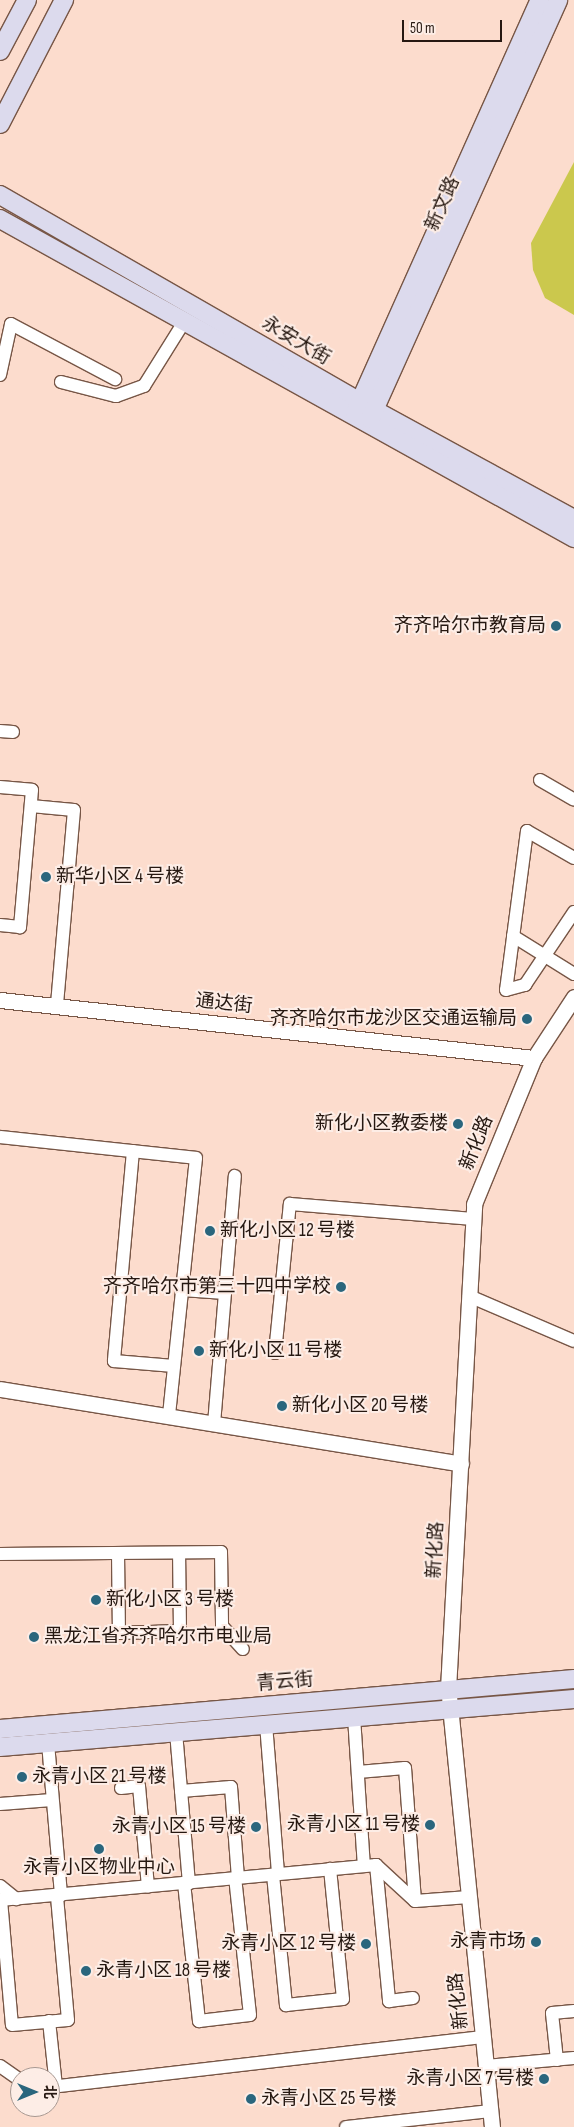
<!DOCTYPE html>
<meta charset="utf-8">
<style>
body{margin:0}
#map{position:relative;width:574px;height:2127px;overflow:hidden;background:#fcdccd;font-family:"Sofia Sans Condensed","Noto Sans SC",sans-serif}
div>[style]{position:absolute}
.green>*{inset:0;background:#cbc84d}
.roads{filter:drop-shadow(1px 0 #775646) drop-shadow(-1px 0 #775646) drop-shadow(0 1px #775646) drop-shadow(0 -1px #775646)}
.minor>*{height:12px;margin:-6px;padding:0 6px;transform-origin:6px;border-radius:6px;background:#fff}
.tertiary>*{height:15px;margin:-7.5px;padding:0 7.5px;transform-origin:7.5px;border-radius:7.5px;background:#fff}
.secondary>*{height:18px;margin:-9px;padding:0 9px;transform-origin:9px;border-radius:9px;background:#dcdaed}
.dots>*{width:14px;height:14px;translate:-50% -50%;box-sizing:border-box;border:2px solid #fdede6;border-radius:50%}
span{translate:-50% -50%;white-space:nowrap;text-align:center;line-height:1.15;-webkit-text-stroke:4px #fdede6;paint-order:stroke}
.street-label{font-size:19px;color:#261811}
.poi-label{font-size:19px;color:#261811}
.right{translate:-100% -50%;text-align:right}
.left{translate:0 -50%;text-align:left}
.north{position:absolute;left:10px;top:2067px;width:50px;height:50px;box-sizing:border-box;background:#fdede6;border:1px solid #a79891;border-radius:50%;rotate:90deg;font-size:14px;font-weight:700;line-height:20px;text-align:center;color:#261811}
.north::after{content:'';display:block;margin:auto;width:18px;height:22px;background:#2a667d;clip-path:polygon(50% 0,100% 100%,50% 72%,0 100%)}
.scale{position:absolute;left:402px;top:20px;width:100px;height:22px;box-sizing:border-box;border:2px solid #261811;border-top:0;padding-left:6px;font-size:15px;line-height:18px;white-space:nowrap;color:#261811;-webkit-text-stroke:4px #fdede6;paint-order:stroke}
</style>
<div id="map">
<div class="green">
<i style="clip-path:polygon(574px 162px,574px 315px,545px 298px,533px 270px,531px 243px)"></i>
</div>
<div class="roads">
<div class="minor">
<i style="left:0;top:375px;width:52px;rotate:-77.8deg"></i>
<i style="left:11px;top:324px;width:118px;rotate:27.9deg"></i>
<i style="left:61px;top:382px;width:57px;rotate:14.3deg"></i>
<i style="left:116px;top:396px;width:30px;rotate:-20deg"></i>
<i style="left:144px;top:386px;width:75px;rotate:-58deg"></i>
<i style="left:0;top:731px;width:13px;rotate:4deg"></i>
<i style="left:540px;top:780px;width:39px;rotate:30deg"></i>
<i style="left:0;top:787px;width:32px;rotate:5deg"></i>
<i style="left:32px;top:790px;width:138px;rotate:95deg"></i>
<i style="left:20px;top:927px;width:20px;rotate:-174deg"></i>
<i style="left:31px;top:806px;width:43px;rotate:5.3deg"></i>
<i style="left:74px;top:810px;width:197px;rotate:95deg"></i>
<i style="left:574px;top:858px;width:54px;rotate:-150.1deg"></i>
<i style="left:527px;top:831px;width:160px;rotate:97.5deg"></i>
<i style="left:506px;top:990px;width:20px;rotate:-15deg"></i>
<i style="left:525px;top:985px;width:88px;rotate:-56.1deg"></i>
<i style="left:513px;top:936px;width:72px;rotate:31.9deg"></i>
<i style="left:0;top:1137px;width:197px;rotate:6.1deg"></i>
<i style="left:196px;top:1158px;width:259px;rotate:96deg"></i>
<i style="left:133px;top:1151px;width:211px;rotate:95.2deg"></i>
<i style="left:114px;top:1361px;width:60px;rotate:4.8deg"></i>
<i style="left:182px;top:1290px;width:43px;rotate:4deg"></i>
<i style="left:469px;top:1296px;width:114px;rotate:23.2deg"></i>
<i style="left:275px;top:1353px;width:150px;rotate:-84.3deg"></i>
<i style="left:290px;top:1204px;width:184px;rotate:4.7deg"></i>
<i style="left:214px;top:1424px;width:249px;rotate:-85.2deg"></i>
<i style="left:118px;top:1553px;width:80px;rotate:89.3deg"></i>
<i style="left:119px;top:1633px;width:61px;rotate:-1.9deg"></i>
<i style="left:180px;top:1631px;width:78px;rotate:-90.7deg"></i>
<i style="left:0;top:1554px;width:221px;rotate:-0.5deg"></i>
<i style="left:221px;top:1552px;width:74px;rotate:89.2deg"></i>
<i style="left:222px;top:1626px;width:31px;rotate:48deg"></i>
<i style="left:354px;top:1717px;width:149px;rotate:86.2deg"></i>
<i style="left:266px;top:1724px;width:150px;rotate:85.4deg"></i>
<i style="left:176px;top:1732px;width:152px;rotate:85.1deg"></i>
<i style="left:48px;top:1743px;width:153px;rotate:85.1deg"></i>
<i style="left:358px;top:1772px;width:47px;rotate:-4.9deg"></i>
<i style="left:405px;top:1768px;width:133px;rotate:85.7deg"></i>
<i style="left:121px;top:1788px;width:18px;rotate:-6deg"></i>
<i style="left:139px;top:1786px;width:101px;rotate:84.9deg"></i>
<i style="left:181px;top:1791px;width:50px;rotate:-4.6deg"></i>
<i style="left:231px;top:1787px;width:91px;rotate:85.6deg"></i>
<i style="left:0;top:1804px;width:52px;rotate:-4.4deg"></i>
<i style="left:376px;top:1865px;width:137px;rotate:84.5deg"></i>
<i style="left:389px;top:2001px;width:24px;rotate:-7deg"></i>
<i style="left:273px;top:1875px;width:131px;rotate:84.3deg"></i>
<i style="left:286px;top:2005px;width:57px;rotate:-6deg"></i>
<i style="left:343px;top:1999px;width:131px;rotate:-95.7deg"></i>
<i style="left:184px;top:1883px;width:139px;rotate:83.8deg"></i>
<i style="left:199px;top:2021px;width:51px;rotate:-6.7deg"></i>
<i style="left:250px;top:2015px;width:138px;rotate:-96.2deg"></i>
<i style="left:0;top:1886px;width:21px;rotate:39deg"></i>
<i style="left:0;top:1900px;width:378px;rotate:-5.3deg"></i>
<i style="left:376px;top:1865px;width:53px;rotate:42.7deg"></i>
<i style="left:415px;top:1901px;width:54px;rotate:-4.2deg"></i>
<i style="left:1px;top:1900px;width:125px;rotate:85deg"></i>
<i style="left:12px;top:2025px;width:56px;rotate:-5.1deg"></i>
<i style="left:68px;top:2020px;width:124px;rotate:-95.1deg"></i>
<i style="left:49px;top:2021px;width:65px;rotate:83.9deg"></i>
<i style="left:557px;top:2060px;width:47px;rotate:-96.1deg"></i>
<i style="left:552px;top:2013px;width:22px;rotate:-5deg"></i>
<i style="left:0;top:2066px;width:24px;rotate:35deg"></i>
<i style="left:486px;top:2066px;width:88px;rotate:-5.2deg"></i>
<i style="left:50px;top:2087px;width:436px;rotate:-6.6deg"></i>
<i style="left:346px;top:2127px;width:146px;rotate:-6.3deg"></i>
</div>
<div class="tertiary">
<i style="left:0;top:1000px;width:537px;rotate:6.2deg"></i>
<i style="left:0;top:1389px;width:467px;rotate:9.2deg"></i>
<i style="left:492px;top:2127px;width:440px;rotate:-95.7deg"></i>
<i style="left:448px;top:1689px;width:486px;rotate:-86.9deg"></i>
<i style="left:474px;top:1204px;width:158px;rotate:-67.7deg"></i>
<i style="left:534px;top:1058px;width:73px;rotate:-56.7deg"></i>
</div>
<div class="secondary">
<i style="left:0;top:51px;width:58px;rotate:-62.1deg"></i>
<i style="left:0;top:124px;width:140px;rotate:-62.7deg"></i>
<i style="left:0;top:195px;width:431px;rotate:29.9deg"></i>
<i style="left:374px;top:410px;width:228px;rotate:28.6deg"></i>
<i style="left:0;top:219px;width:657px;rotate:29.06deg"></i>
<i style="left:355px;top:413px;width:453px;rotate:-65.9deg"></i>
<i style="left:370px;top:419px;width:459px;rotate:-65.8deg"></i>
<i style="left:0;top:1729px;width:576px;rotate:-4.98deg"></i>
<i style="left:0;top:1747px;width:576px;rotate:-4.78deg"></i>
</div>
</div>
<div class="dots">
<i style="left:556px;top:626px;background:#2a667d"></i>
<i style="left:46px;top:877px;background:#2a667d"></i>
<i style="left:527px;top:1019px;background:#2a667d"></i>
<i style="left:458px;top:1124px;background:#2a667d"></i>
<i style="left:210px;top:1231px;background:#2a667d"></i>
<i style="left:341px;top:1287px;background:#2a667d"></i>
<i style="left:199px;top:1351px;background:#2a667d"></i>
<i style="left:282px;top:1406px;background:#2a667d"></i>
<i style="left:96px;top:1600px;background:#2a667d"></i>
<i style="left:34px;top:1637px;background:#2a667d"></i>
<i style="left:22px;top:1777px;background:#2a667d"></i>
<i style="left:430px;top:1825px;background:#2a667d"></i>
<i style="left:256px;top:1827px;background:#2a667d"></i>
<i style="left:99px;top:1849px;background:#2a667d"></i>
<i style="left:536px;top:1942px;background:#2a667d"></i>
<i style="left:366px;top:1944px;background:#2a667d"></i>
<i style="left:86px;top:1971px;background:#2a667d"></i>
<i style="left:544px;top:2079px;background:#2a667d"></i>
<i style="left:251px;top:2099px;background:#2a667d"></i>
</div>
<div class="street-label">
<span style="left:443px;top:204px;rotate:-66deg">新文路</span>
<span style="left:296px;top:341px;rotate:30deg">永安大街</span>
<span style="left:224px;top:1004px;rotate:6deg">通达街</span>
<span style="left:477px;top:1143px;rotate:-68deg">新化路</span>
<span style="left:436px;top:1550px;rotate:-87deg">新化路</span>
<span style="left:285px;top:1682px;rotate:-5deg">青云街</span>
<span style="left:459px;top:2001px;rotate:-96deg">新化路</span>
</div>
<div class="poi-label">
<span class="right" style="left:546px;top:626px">齐齐哈尔市教育局</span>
<span class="left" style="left:56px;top:877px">新华小区 4 号楼</span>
<span class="right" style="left:517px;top:1019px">齐齐哈尔市龙沙区交通运输局</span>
<span class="right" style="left:448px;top:1124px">新化小区教委楼</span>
<span class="left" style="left:220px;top:1231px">新化小区 12 号楼</span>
<span class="right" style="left:331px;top:1287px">齐齐哈尔市第三十四中学校</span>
<span class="left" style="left:209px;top:1351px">新化小区 11 号楼</span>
<span class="left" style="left:292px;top:1406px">新化小区 20 号楼</span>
<span class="left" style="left:106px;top:1600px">新化小区 3 号楼</span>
<span class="left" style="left:44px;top:1637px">黑龙江省齐齐哈尔市电业局</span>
<span class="left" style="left:32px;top:1777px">永青小区 21 号楼</span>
<span class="right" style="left:420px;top:1825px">永青小区 11 号楼</span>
<span class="right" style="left:246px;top:1827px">永青小区 15 号楼</span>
<span style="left:99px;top:1868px">永青小区物业中心</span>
<span class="right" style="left:526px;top:1942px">永青市场</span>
<span class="right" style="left:356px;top:1944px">永青小区 12 号楼</span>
<span class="left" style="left:96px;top:1971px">永青小区 18 号楼</span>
<span class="right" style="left:534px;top:2079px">永青小区 7 号楼</span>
<span class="left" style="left:261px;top:2099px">永青小区 25 号楼</span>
</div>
<div class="north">北</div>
<div class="scale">50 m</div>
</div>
